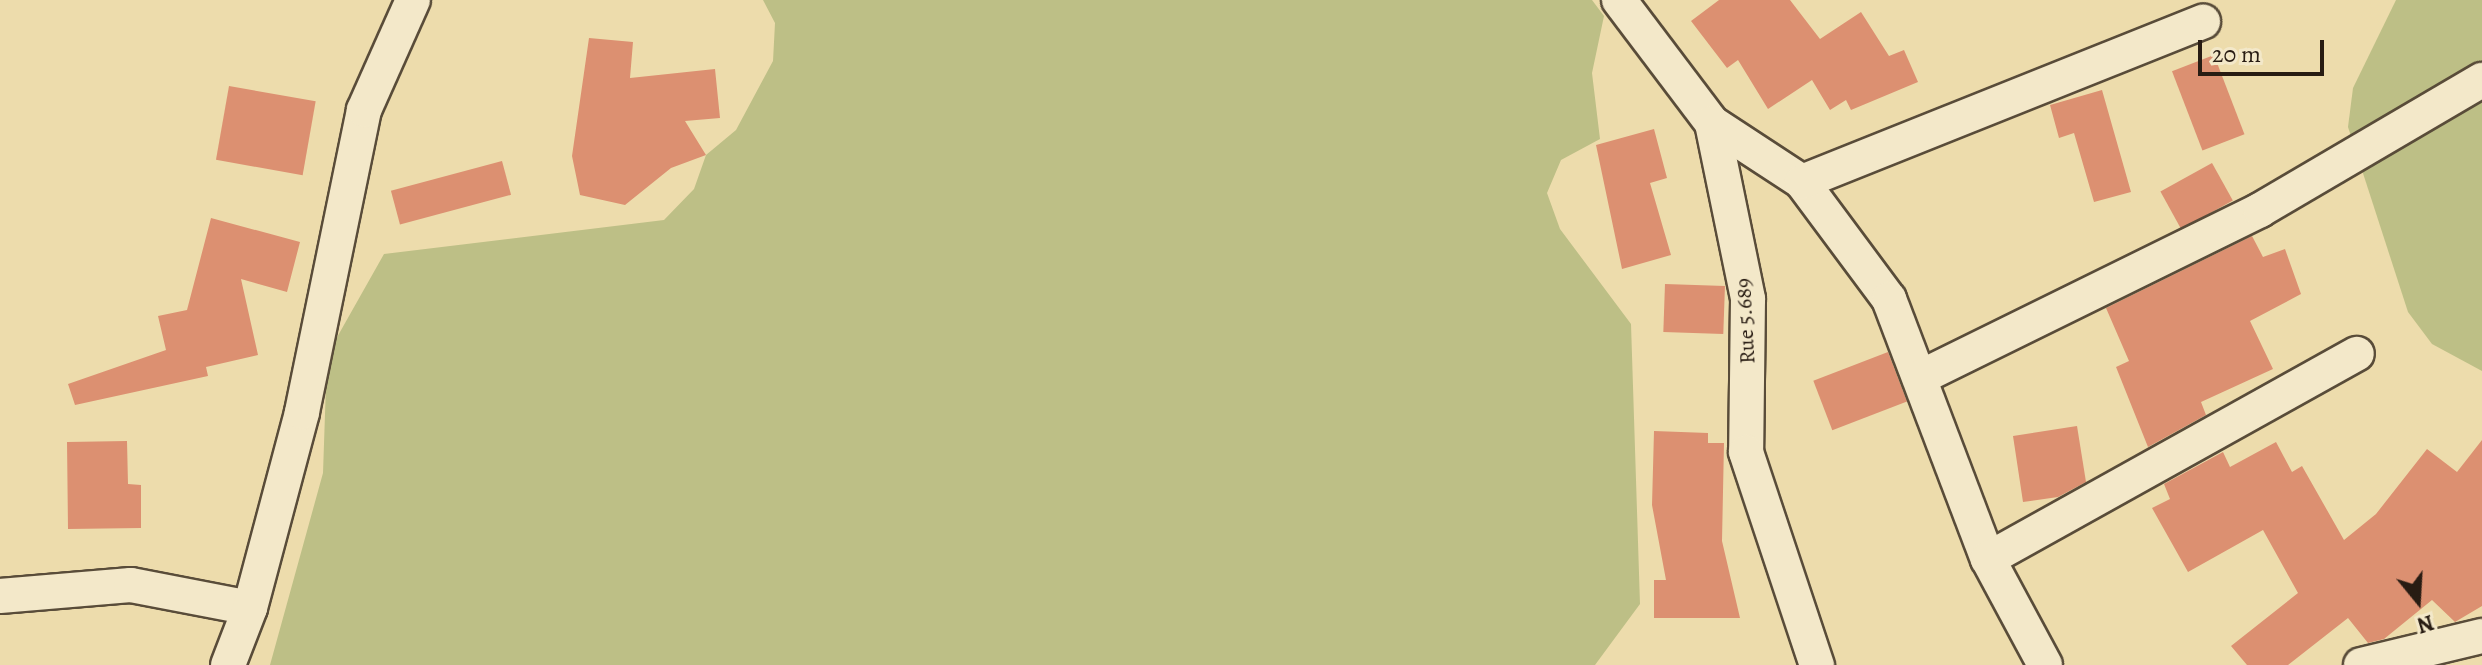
<!DOCTYPE html>
<style>
body{margin:0}
#map{position:relative;width:2482px;height:665px;overflow:hidden;background:#eddcac;font-family:Alegreya,serif}
div>[style]{position:absolute}
.green>*{inset:0;background:#bdbf86}
.building>*{inset:0;background:#dc9071;transform-origin:0 0}
.roads{filter:drop-shadow(2px 0 #594c39) drop-shadow(-2px 0 #594c39) drop-shadow(0 2px #594c39) drop-shadow(0 -2px #594c39)}
.minor>*{height:34px;margin:-17px;padding:0 17px;transform-origin:17px;border-radius:17px;background:#f3e8c9}
span{translate:-50% -50%;white-space:nowrap;text-align:center;line-height:1.15;-webkit-text-stroke:6px #f3e8c9;paint-order:stroke}
.street-label{font-size:22px;color:#281c13}
.north{position:absolute;left:2378px;top:561px;width:80px;height:80px;-webkit-text-stroke:6px #f3e8c9;paint-order:stroke;rotate:162deg;font-size:22px;font-weight:700;line-height:32px;text-align:center;color:#281c13}
.north::after{content:'';display:block;margin:auto;width:28px;height:36px;background:#281c13;clip-path:polygon(50% 0,100% 100%,50% 72%,0 100%)}
.scale{position:absolute;left:2198px;top:40px;width:126px;height:36px;box-sizing:border-box;border:4px solid #281c13;border-top:0;padding-left:10px;font-size:24px;line-height:28px;white-space:nowrap;color:#281c13;-webkit-text-stroke:6px #f3e8c9;paint-order:stroke}
</style>
<div id="map">
<div class="green">
<i style="clip-path:polygon(763px 0,1592px 0,1604px 16px,1592px 73px,1600px 139px,1561px 160px,1547px 193px,1560px 229px,1631px 324px,1640px 604px,1595px 665px,270px 665px,323px 473px,327px 355px,384px 254px,664px 220px,694px 189px,706px 155px,736px 130px,773px 61px,775px 23px)"></i>
<i style="clip-path:polygon(2396px 0,2482px 0,2482px 371px,2432px 344px,2408px 312px,2348px 127px,2353px 88px)"></i>
</div>
<div class="building">
<i style="clip-path:polygon(1719px 0,1790px 0,1820px 39px,1861px 12px,1889px 56px,1904px 50px,1918px 82px,1851px 110px,1846px 100px,1830px 110px,1812px 80px,1768px 109px,1738px 60px,1727px 68px,1691px 21px)"></i>
<i style="clip-path:polygon(589px 38px,633px 42px,630px 78px,715px 69px,720px 118px,685px 121px,706px 155px,671px 168px,625px 205px,580px 195px,572px 156px)"></i>
<i style="left:2214px;top:55px;width:85px;height:45px;rotate:69deg"></i>
<i style="left:229px;top:86px;width:88px;height:75px;rotate:10deg"></i>
<i style="clip-path:polygon(2102px 90px,2131px 192px,2094px 202px,2074px 133px,2059px 138px,2050px 105px)"></i>
<i style="clip-path:polygon(1654px 129px,1667px 178px,1650px 183px,1671px 255px,1622px 269px,1596px 145px)"></i>
<i style="left:502px;top:161px;width:35px;height:115px;rotate:75deg"></i>
<i style="left:2212px;top:163px;width:43px;height:59px;rotate:61deg"></i>
<i style="clip-path:polygon(211px 218px,300px 242px,287px 292px,241px 279px,258px 355px,206px 367px,208px 376px,75px 405px,68px 384px,166px 350px,158px 316px,187px 310px)"></i>
<i style="clip-path:polygon(2252px 236px,2263px 257px,2285px 249px,2301px 294px,2250px 321px,2273px 369px,2201px 402px,2206px 415px,2148px 447px,2116px 367px,2129px 361px,2106px 308px)"></i>
<i style="left:1665px;top:284px;width:60px;height:48px;rotate:2deg"></i>
<i style="left:1888px;top:352px;width:53px;height:80px;rotate:69deg"></i>
<i style="clip-path:polygon(2077px 426px,2086px 482px,2058px 497px,2023px 502px,2013px 436px)"></i>
<i style="clip-path:polygon(1654px 431px,1708px 433px,1708px 443px,1724px 443px,1722px 541px,1740px 618px,1654px 618px,1654px 580px,1666px 580px,1652px 505px)"></i>
<i style="clip-path:polygon(2482px 440px,2482px 606px,2455px 622px,2432px 600px,2384px 639px,2368px 643px,2348px 618px,2288px 665px,2247px 665px,2231px 646px,2298px 593px,2263px 530px,2188px 572px,2152px 508px,2170px 499px,2164px 484px,2223px 452px,2230px 467px,2276px 442px,2292px 472px,2302px 466px,2344px 540px,2376px 514px,2427px 449px,2457px 472px)"></i>
<i style="clip-path:polygon(127px 441px,128px 484px,141px 485px,141px 528px,68px 529px,67px 442px)"></i>
</div>
<div class="roads">
<div class="minor">
<i style="left:1619px;top:0;width:154px;rotate:52.9deg"></i>
<i style="left:1712px;top:123px;width:180px;rotate:78.4deg"></i>
<i style="left:1748px;top:299px;width:153px;rotate:90.7deg"></i>
<i style="left:1746px;top:452px;width:225px;rotate:71.6deg"></i>
<i style="left:1712px;top:123px;width:108px;rotate:33.2deg"></i>
<i style="left:1802px;top:182px;width:146px;rotate:53.4deg"></i>
<i style="left:1889px;top:299px;width:278px;rotate:69.2deg"></i>
<i style="left:1988px;top:559px;width:120px;rotate:61.7deg"></i>
<i style="left:1802px;top:182px;width:432px;rotate:-21.8deg"></i>
<i style="left:1923px;top:376px;width:376px;rotate:-26.2deg"></i>
<i style="left:2260px;top:210px;width:257px;rotate:-30.4deg"></i>
<i style="left:1988px;top:559px;width:422px;rotate:-29.1deg"></i>
<i style="left:0;top:596px;width:131px;rotate:-4.8deg"></i>
<i style="left:131px;top:585px;width:121px;rotate:10.9deg"></i>
<i style="left:228px;top:665px;width:61px;rotate:-68.9deg"></i>
<i style="left:250px;top:608px;width:203px;rotate:-75.1deg"></i>
<i style="left:302px;top:412px;width:308px;rotate:-78.4deg"></i>
<i style="left:364px;top:110px;width:120px;rotate:-66deg"></i>
<i style="left:2361px;top:665px;width:124px;rotate:-13.5deg"></i>
</div>
</div>
<div class="street-label">
<span style="left:1746px;top:321px;rotate:-93deg">Rue 5.689</span>
</div>
<div class="north">N</div>
<div class="scale">20 m</div>
</div>
